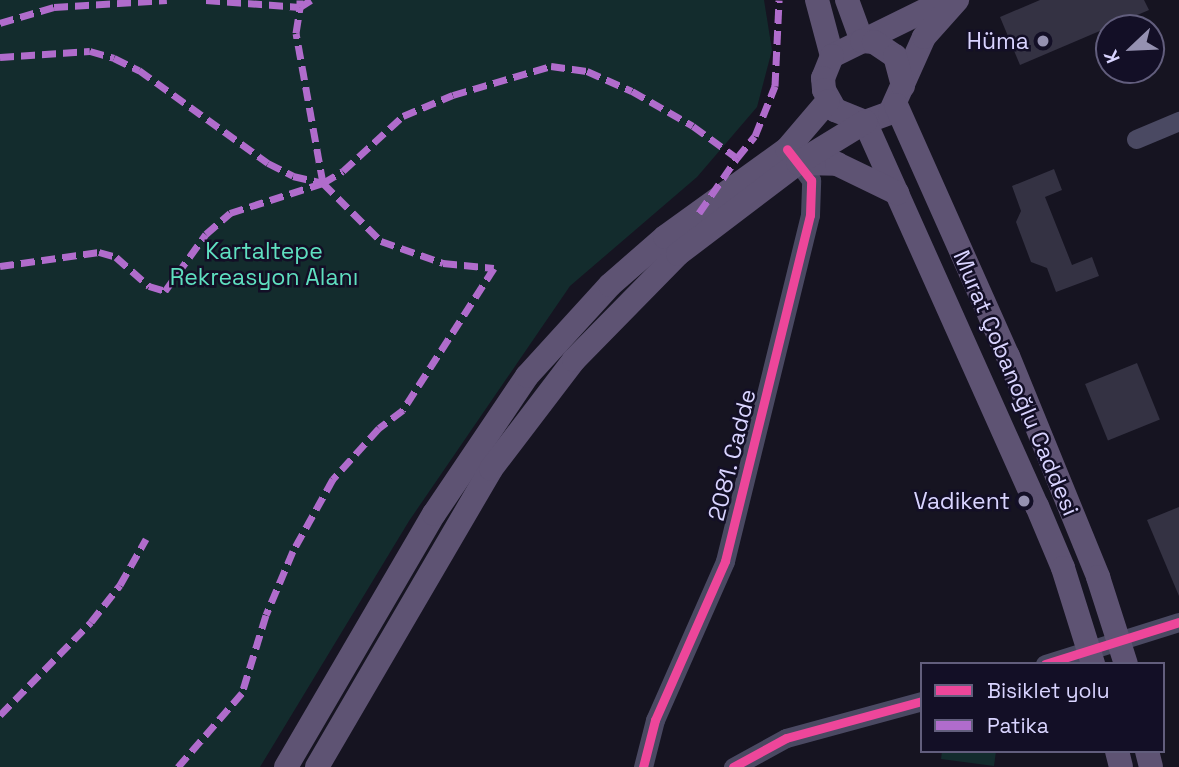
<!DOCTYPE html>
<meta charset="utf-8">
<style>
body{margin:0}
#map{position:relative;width:1179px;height:767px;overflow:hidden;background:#161421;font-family:"Space Grotesk",sans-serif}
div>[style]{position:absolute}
.green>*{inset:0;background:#132c2d}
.building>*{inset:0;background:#343243;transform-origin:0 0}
.minor>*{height:19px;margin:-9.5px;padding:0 9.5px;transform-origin:9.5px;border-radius:9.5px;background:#4a4962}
.major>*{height:24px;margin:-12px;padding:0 12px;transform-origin:12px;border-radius:12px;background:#5e5373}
.quiet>*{height:7px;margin-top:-3.5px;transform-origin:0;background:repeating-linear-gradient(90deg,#b06ccc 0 14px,transparent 0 21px)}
.cycleway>*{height:9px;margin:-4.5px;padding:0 4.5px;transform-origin:4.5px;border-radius:4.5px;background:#ed469a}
.dots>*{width:19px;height:19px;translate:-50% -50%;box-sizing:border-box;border:4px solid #130f26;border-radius:50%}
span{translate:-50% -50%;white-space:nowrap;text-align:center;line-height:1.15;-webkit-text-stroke:5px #130f26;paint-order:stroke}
.poi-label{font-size:23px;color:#d9d4ff}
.right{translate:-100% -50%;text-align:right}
.park-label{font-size:23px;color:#5fe0c0}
.street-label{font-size:23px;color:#d9d4ff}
.legend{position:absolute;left:920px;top:662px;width:245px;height:91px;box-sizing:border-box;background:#130f26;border:2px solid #625e7d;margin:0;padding:9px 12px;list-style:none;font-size:21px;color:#d9d4ff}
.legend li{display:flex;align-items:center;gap:14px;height:35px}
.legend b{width:35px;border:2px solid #625e7d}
.north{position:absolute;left:1095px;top:14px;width:70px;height:70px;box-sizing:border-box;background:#130f26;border:2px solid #625e7d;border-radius:50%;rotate:247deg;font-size:19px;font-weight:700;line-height:28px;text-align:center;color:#d9d4ff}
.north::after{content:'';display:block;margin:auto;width:24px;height:32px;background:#9591b1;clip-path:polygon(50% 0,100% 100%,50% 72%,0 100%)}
</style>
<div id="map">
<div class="green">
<i style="clip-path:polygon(0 0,764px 0,772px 50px,757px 107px,697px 177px,570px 286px,409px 521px,260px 767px,0 767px)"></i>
<i style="clip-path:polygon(942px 751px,996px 751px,994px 766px,941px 759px)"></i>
</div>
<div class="building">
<i style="clip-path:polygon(1040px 0,1144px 0,1149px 10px,1020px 65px,1000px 17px)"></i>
<i style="clip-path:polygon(1054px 169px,1062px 190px,1045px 197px,1072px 265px,1092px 257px,1099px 276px,1056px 292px,1047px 268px,1031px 262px,1016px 222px,1021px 211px,1012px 186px)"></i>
<i style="left:1137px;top:363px;width:61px;height:56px;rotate:68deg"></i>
<i style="clip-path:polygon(1179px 507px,1179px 596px,1147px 520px)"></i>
</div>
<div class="minor">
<i style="left:1136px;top:139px;width:47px;rotate:-22.7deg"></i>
<i style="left:1045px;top:664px;width:140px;rotate:-17.4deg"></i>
<i style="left:643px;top:767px;width:49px;rotate:-75.7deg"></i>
<i style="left:655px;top:720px;width:174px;rotate:-66.2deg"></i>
<i style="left:725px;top:561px;width:356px;rotate:-76.2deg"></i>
<i style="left:810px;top:215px;width:35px;rotate:-88deg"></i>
<i style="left:811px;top:180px;width:31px;rotate:-127deg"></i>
<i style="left:733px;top:767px;width:60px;rotate:-28.7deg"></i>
<i style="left:786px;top:738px;width:141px;rotate:-15.2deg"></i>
</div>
<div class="major">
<i style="left:817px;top:0;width:58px;rotate:75deg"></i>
<i style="left:847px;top:0;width:44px;rotate:69.9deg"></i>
<i style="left:946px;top:0;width:127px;rotate:153.8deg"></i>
<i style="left:832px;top:56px;width:24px;rotate:112deg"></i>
<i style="left:823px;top:78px;width:12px;rotate:85deg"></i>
<i style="left:824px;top:90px;width:23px;rotate:61deg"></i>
<i style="left:835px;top:110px;width:32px;rotate:22deg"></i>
<i style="left:865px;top:122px;width:27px;rotate:-20deg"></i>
<i style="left:890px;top:113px;width:83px;rotate:-65.9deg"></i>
<i style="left:924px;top:37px;width:50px;rotate:-48.3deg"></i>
<i style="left:862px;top:41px;width:12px;rotate:5deg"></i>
<i style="left:874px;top:42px;width:25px;rotate:34deg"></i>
<i style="left:895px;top:56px;width:31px;rotate:75deg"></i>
<i style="left:896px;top:105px;width:275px;rotate:66deg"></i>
<i style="left:1008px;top:356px;width:239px;rotate:67.8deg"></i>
<i style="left:1098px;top:577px;width:91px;rotate:72.2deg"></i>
<i style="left:865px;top:122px;width:421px;rotate:65.9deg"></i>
<i style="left:1037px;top:506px;width:67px;rotate:67.2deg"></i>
<i style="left:1063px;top:568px;width:101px;rotate:72.6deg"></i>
<i style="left:798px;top:163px;width:39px;rotate:1deg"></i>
<i style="left:837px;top:164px;width:67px;rotate:25.8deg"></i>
<i style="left:1117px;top:751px;width:16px;rotate:76deg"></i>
<i style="left:1147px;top:751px;width:16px;rotate:76deg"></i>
<i style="left:286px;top:767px;width:293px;rotate:-59.7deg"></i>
<i style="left:434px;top:514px;width:166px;rotate:-56deg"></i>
<i style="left:527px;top:376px;width:123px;rotate:-47.6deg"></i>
<i style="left:610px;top:285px;width:73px;rotate:-41.1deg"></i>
<i style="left:665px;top:237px;width:150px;rotate:-35.8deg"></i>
<i style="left:787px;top:149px;width:63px;rotate:-49.5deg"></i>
<i style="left:317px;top:767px;width:345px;rotate:-59.7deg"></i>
<i style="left:491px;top:469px;width:137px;rotate:-52.7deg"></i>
<i style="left:574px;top:360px;width:148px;rotate:-45.5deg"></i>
<i style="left:678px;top:254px;width:151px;rotate:-37.2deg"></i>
<i style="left:798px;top:163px;width:79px;rotate:-31.5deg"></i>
</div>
<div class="quiet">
<i style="left:206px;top:0;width:94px;rotate:4.3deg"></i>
<i style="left:300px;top:7px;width:7px;rotate:-90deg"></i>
<i style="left:0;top:23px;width:56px;rotate:-16.5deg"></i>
<i style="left:54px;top:7px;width:113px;rotate:-3.5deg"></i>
<i style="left:0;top:57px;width:90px;rotate:-3.8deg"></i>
<i style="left:90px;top:51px;width:25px;rotate:16deg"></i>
<i style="left:114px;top:58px;width:28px;rotate:26deg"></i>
<i style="left:139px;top:70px;width:159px;rotate:35.8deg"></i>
<i style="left:268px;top:163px;width:28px;rotate:27deg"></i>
<i style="left:293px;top:176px;width:31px;rotate:13deg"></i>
<i style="left:323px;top:183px;width:82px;rotate:45deg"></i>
<i style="left:381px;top:241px;width:66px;rotate:19.5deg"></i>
<i style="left:443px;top:263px;width:51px;rotate:5.6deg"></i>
<i style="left:494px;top:268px;width:169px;rotate:122.7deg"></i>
<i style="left:403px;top:410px;width:30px;rotate:143deg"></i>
<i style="left:379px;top:428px;width:69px;rotate:132deg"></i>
<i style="left:333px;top:479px;width:82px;rotate:119.1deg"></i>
<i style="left:293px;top:551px;width:69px;rotate:112.9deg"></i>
<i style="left:266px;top:615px;width:82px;rotate:107.1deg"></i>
<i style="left:242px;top:693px;width:98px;rotate:130.9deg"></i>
<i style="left:323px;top:183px;width:23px;rotate:-31deg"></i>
<i style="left:343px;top:171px;width:81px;rotate:-42.5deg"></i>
<i style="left:403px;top:116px;width:54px;rotate:-22.8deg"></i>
<i style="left:453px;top:95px;width:102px;rotate:-16.5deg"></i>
<i style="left:551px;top:66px;width:36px;rotate:8deg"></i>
<i style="left:587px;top:71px;width:49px;rotate:24deg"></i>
<i style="left:632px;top:91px;width:70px;rotate:29.8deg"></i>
<i style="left:693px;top:126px;width:54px;rotate:36deg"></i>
<i style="left:737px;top:158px;width:28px;rotate:-51deg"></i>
<i style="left:755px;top:136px;width:54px;rotate:-68.2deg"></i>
<i style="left:775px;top:86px;width:86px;rotate:-87.3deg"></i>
<i style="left:699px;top:213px;width:67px;rotate:-55.4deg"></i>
<i style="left:0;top:266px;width:100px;rotate:-8deg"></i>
<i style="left:99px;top:252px;width:18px;rotate:16deg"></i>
<i style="left:116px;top:257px;width:44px;rotate:41.3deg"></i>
<i style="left:149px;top:286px;width:17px;rotate:17deg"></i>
<i style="left:165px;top:291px;width:70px;rotate:-54.3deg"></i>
<i style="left:206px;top:234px;width:32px;rotate:-41deg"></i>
<i style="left:230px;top:213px;width:98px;rotate:-17.9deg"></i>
<i style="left:323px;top:183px;width:152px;rotate:-100.2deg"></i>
<i style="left:296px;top:33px;width:26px;rotate:-81deg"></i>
<i style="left:300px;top:7px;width:13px;rotate:-32deg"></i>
<i style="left:0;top:715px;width:130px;rotate:-45.6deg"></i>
<i style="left:91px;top:622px;width:47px;rotate:-51.9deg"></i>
<i style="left:120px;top:585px;width:53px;rotate:-60.5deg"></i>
</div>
<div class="cycleway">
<i style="left:1045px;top:664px;width:140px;rotate:-17.4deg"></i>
<i style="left:643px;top:767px;width:49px;rotate:-75.7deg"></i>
<i style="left:655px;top:720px;width:174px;rotate:-66.2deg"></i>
<i style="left:725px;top:561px;width:356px;rotate:-76.2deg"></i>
<i style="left:810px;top:215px;width:35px;rotate:-88deg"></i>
<i style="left:811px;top:180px;width:39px;rotate:-128deg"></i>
<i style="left:733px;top:767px;width:60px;rotate:-28.7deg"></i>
<i style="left:786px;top:738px;width:141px;rotate:-15.2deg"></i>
</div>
<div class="dots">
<i style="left:1043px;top:41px;background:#9591b1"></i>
<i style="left:1024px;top:501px;background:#9591b1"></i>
</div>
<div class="poi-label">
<span class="right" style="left:1029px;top:41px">Hüma</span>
<span class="right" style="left:1010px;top:501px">Vadikent</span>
</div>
<div class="park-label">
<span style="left:264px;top:264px">Kartaltepe<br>Rekreasyon Alanı</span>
</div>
<div class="street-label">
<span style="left:1016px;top:383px;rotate:67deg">Murat Çobanoğlu Caddesi</span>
<span style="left:732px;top:455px;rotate:-76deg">2081. Cadde</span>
</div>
<ul class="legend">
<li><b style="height:9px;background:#ed469a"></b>Bisiklet yolu</li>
<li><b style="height:9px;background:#b06ccc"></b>Patika</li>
</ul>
<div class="north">K</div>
</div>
